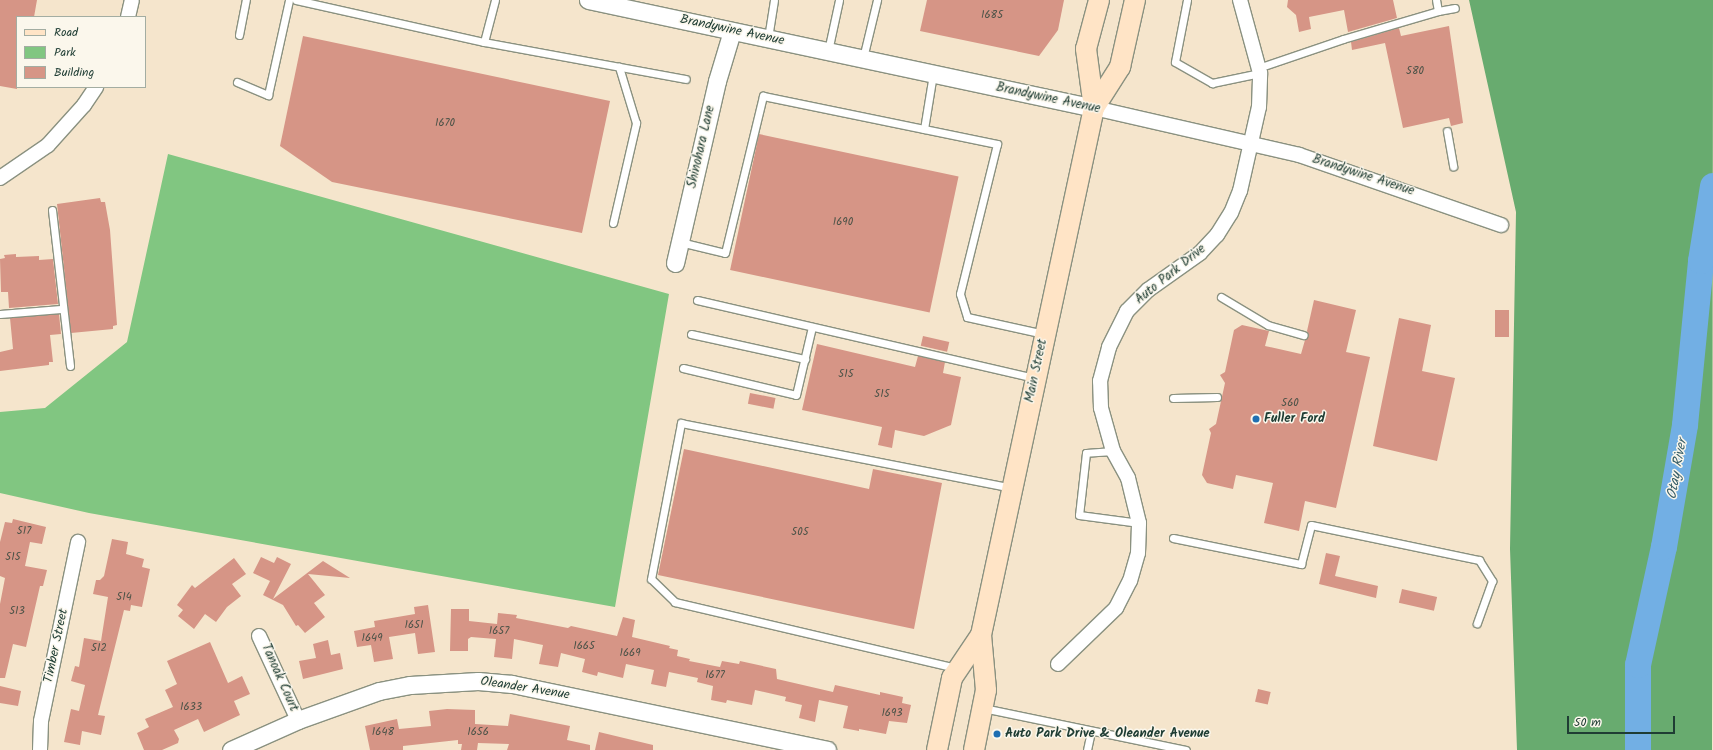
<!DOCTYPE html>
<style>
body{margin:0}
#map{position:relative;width:1713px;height:750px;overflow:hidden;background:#f5e5cc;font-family:Kalam,sans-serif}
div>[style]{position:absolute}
.green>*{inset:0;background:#81c681}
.forest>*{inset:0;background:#68ab6f}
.river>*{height:26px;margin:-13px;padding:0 13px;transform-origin:13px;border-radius:13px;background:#72afe4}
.building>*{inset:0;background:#d69586;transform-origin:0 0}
.roads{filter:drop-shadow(1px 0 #8a9180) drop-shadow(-1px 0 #8a9180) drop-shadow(0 1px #8a9180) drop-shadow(0 -1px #8a9180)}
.service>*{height:7px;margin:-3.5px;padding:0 3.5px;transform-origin:3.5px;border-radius:3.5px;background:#fff}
.minor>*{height:14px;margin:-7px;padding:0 7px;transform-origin:7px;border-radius:7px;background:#fff}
.tertiary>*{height:17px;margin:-8.5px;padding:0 8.5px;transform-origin:8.5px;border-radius:8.5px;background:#fff}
.secondary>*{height:20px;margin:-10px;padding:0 10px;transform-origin:10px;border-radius:10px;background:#ffe4c6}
.dots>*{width:11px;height:11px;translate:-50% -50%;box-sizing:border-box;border:2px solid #fbf7ec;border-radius:50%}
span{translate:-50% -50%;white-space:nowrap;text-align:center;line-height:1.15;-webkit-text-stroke:3px #fbf7ec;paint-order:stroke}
.number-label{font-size:11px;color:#4d5348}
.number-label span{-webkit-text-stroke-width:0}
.street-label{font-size:13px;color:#1f3d34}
.poi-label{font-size:13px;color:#1f3d34;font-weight:700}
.left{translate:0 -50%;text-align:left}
.water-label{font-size:14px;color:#385f69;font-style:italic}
.legend{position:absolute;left:16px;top:16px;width:130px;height:72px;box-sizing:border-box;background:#fbf7ec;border:1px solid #a3ada2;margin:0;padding:5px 7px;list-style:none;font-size:12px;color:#1f3d34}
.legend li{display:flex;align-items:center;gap:8px;height:20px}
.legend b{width:20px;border:1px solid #a3ada2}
.scale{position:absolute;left:1567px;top:716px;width:108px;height:18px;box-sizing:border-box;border:2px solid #1f3d34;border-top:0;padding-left:5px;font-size:12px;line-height:14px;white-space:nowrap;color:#1f3d34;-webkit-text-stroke:3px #fbf7ec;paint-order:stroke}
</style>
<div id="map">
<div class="green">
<i style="clip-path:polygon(168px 154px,669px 294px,615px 607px,89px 513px,0 493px,0 412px,45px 408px,127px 342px)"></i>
</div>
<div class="forest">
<i style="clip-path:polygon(1469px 0,1713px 0,1712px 750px,1517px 750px,1510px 549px,1516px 212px)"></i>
</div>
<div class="river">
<i style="left:1638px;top:750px;width:85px;rotate:-90deg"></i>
<i style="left:1638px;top:665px;width:121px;rotate:-77.6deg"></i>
<i style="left:1664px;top:547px;width:124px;rotate:-80.2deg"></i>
<i style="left:1685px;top:425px;width:165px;rotate:-84.4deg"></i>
<i style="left:1701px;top:261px;width:76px;rotate:-80.9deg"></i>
</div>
<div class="building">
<i style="clip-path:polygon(0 0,37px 0,34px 17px,17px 17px,17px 89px,0 86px)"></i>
<i style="clip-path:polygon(927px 0,1064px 0,1058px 30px,1039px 56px,920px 31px)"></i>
<i style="clip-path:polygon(1288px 0,1393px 0,1397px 18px,1348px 32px,1344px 10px,1309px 17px,1311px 29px,1299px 32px,1296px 15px,1287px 7px)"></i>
<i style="clip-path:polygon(1449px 26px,1463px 123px,1451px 126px,1449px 118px,1403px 128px,1385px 43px,1352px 50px,1351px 42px,1399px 28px,1401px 36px)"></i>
<i style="clip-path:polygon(303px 36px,610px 101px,582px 233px,332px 182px,280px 146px)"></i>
<i style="left:759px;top:134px;width:204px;height:139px;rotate:12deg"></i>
<i style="clip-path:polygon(100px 198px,101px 202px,105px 202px,110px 230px,117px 325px,113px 326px,113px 329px,71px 333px,57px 204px)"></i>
<i style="clip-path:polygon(16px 254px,16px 257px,39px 256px,39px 260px,53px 259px,58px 304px,9px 308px,8px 292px,1px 292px,0 259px,5px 258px,4px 255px)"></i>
<i style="clip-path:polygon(1314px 300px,1356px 310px,1346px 352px,1370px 357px,1336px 508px,1305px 501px,1299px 531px,1264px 523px,1273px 483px,1236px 475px,1233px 489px,1207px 483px,1202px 475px,1211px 433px,1209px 429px,1216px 424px,1225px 383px,1220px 375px,1225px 372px,1234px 330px,1242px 325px,1269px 331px,1265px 346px,1301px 354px,1305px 340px,1309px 336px,1307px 331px)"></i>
<i style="left:1495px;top:310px;width:14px;height:27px"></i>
<i style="clip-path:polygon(59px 314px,61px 334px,50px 335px,53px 362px,49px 362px,49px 365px,0 371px,0 352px,13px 349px,10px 318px)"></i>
<i style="clip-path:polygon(1399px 318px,1431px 325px,1422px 371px,1455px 378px,1437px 461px,1373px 446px)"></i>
<i style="left:923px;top:336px;width:27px;height:10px;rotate:13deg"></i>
<i style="clip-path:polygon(817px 344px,915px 367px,918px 356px,945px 362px,943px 373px,961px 377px,951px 425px,924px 436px,895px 430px,892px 448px,878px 445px,882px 427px,802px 410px)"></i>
<i style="left:750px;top:393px;width:26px;height:11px;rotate:11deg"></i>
<i style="clip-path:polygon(684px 449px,869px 489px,873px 469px,942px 483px,914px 629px,658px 575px)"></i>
<i style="clip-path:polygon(13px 519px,46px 527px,42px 544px,30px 542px,25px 566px,47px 570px,43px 586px,40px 586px,26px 647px,13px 644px,5px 678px,0 678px,0 604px,5px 578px,0 576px,0 542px,5px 522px,12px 523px)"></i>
<i style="clip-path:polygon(112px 539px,128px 542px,126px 554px,144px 559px,142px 567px,150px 569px,142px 607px,131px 605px,130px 611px,124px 610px,98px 715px,105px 716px,101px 735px,82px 731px,80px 745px,64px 742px,71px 709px,79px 711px,85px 685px,71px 681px,75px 666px,79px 667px,84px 638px,101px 641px,108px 597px,93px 594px,96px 580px,100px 580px,104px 576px)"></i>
<i style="clip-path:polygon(1326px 553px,1340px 556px,1335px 576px,1378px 586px,1376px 598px,1319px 584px)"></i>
<i style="clip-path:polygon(261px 557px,274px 563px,277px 557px,291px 564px,273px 599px,323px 561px,350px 578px,308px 574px,325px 595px,314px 603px,325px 617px,305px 633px,298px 625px,296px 626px,283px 605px,263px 595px,270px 581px,253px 573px)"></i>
<i style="clip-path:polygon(234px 558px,246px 574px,232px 584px,241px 596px,227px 607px,216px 622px,205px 614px,194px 629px,178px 616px,183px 610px,177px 605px,192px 585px,195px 588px)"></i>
<i style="left:1402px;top:589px;width:36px;height:14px;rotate:13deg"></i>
<i style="clip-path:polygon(428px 605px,435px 652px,418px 654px,415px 633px,389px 637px,393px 659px,374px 662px,371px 645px,357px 647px,354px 631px,375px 627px,374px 621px,415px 614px,414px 607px)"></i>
<i style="clip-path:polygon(451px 609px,469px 609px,469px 621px,497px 624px,498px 613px,517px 615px,516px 618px,568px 628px,571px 626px,617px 636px,623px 617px,635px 620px,632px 637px,670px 646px,669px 648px,678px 650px,677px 656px,690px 659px,689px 661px,720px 667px,722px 661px,739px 664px,740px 661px,776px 669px,777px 679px,833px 692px,835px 685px,880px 695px,880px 692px,903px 697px,902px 703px,911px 705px,907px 723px,889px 721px,886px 734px,859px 729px,859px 731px,843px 728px,848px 706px,819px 700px,815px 722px,799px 718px,802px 705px,785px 701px,786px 697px,755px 690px,752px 705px,727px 700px,726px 703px,711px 700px,713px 686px,697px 682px,698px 678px,669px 672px,666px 687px,651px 684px,654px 670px,626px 664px,623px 678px,598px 672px,597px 676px,582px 672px,585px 659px,561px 653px,558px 667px,539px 664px,543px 645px,514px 639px,512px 659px,494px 657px,496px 639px,471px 637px,468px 639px,468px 651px,450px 651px)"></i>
<i style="clip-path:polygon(328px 640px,331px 655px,340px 653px,343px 669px,303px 679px,299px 661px,316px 658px,313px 644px)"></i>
<i style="clip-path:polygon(210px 642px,228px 683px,242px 676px,250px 694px,234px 701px,240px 715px,204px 732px,198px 719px,174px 730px,179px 739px,178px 743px,162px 750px,144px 750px,137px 733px,149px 727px,145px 719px,173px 707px,165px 690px,177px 684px,167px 661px)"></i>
<i style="clip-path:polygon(0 686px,21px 691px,18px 706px,0 703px)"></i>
<i style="left:1258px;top:689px;width:13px;height:13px;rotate:13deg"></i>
<i style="clip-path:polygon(447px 709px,475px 710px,475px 724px,508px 726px,510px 714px,570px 726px,567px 740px,590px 745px,590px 750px,507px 750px,509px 744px,478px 743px,477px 750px,461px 750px,462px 744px,458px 744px,458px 740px,403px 746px,403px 750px,370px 750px,365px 726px,397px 719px,399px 729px,431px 726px,429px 711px)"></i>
<i style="clip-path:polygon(599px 732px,653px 745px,653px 750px,595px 750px)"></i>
</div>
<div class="roads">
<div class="service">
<i style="left:296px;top:0;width:193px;rotate:12.6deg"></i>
<i style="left:484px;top:42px;width:43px;rotate:-75.3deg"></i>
<i style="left:1187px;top:0;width:63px;rotate:101deg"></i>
<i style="left:1175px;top:62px;width:43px;rotate:29.6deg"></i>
<i style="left:1212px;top:83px;width:49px;rotate:-11.8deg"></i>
<i style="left:1438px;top:11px;width:17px;rotate:-10deg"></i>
<i style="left:239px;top:35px;width:36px;rotate:-79deg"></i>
<i style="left:768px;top:38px;width:38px;rotate:-81deg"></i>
<i style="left:484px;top:42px;width:205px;rotate:10.4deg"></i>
<i style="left:828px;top:51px;width:52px;rotate:-77.8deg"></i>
<i style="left:863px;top:58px;width:60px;rotate:-76.4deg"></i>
<i style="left:1258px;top:68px;width:90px;rotate:-18.8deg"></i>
<i style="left:1343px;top:39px;width:99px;rotate:-16.4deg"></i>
<i style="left:1438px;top:11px;width:11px;rotate:-100deg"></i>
<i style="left:237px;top:82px;width:34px;rotate:23deg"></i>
<i style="left:268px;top:95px;width:97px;rotate:-77.5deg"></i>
<i style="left:924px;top:129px;width:56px;rotate:-80.7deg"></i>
<i style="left:1447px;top:131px;width:36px;rotate:80deg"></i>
<i style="left:52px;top:210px;width:157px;rotate:83.4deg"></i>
<i style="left:613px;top:223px;width:103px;rotate:-77deg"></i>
<i style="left:636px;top:123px;width:59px;rotate:-106.9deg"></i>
<i style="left:680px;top:242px;width:46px;rotate:13.7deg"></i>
<i style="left:725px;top:253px;width:162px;rotate:-76.4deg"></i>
<i style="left:763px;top:96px;width:239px;rotate:11.6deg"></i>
<i style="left:997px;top:144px;width:154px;rotate:103.9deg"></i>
<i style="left:960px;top:294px;width:24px;rotate:73deg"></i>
<i style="left:967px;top:317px;width:79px;rotate:12.4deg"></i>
<i style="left:1221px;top:297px;width:55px;rotate:30.8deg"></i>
<i style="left:1268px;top:325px;width:37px;rotate:16deg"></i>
<i style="left:697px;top:300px;width:347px;rotate:13deg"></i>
<i style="left:0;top:314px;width:61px;rotate:-4.7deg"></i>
<i style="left:691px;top:334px;width:117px;rotate:12.4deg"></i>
<i style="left:683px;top:368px;width:116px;rotate:13.4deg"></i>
<i style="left:796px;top:395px;width:70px;rotate:-76.8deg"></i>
<i style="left:1173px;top:398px;width:44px;rotate:-1.3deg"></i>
<i style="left:1113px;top:451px;width:27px;rotate:176deg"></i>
<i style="left:1086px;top:453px;width:62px;rotate:96.4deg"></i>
<i style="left:1079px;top:515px;width:61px;rotate:7.6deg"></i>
<i style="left:1173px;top:538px;width:131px;rotate:11.5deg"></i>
<i style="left:1301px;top:564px;width:40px;rotate:-75.6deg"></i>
<i style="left:1311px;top:525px;width:172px;rotate:11.8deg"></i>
<i style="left:1479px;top:560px;width:25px;rotate:58deg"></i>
<i style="left:1492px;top:581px;width:45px;rotate:109.7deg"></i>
<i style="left:956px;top:668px;width:289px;rotate:-166.8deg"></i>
<i style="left:675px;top:602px;width:33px;rotate:-136deg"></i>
<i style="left:651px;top:579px;width:159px;rotate:-79.1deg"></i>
<i style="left:681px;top:423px;width:337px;rotate:11.1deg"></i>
<i style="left:983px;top:708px;width:207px;rotate:11.7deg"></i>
<i style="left:1087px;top:750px;width:19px;rotate:-78deg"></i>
</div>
<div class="minor">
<i style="left:128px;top:17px;width:17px;rotate:-77deg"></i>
<i style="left:1094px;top:108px;width:210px;rotate:12.9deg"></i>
<i style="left:1299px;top:155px;width:214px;rotate:19.1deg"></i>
<i style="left:0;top:178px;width:58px;rotate:-34.5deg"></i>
<i style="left:48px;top:145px;width:54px;rotate:-48deg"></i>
<i style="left:84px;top:105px;width:22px;rotate:-56deg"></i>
<i style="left:259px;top:636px;width:93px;rotate:65.1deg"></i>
<i style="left:1058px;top:664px;width:81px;rotate:-44deg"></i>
<i style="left:1116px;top:608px;width:30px;rotate:-63deg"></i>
<i style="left:1130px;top:581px;width:29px;rotate:-74deg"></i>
<i style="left:1138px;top:553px;width:30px;rotate:-88deg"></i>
<i style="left:1139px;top:523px;width:46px;rotate:-103.7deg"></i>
<i style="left:1128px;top:478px;width:31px;rotate:-119deg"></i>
<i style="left:1113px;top:451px;width:45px;rotate:-105.6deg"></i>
<i style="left:1101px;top:408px;width:27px;rotate:-92deg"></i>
<i style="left:1100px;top:381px;width:35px;rotate:-75deg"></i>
<i style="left:1109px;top:347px;width:40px;rotate:-63.4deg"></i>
<i style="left:1127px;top:311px;width:30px;rotate:-45deg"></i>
<i style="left:1148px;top:290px;width:64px;rotate:-35.4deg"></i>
<i style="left:1200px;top:253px;width:25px;rotate:-47deg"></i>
<i style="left:1217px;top:235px;width:26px;rotate:-58deg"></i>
<i style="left:1231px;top:213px;width:24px;rotate:-68deg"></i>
<i style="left:1240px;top:191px;width:86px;rotate:-77.3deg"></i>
<i style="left:1259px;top:107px;width:34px;rotate:-88deg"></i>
<i style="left:1260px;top:73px;width:76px;rotate:-105.3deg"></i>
<i style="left:40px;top:750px;width:29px;rotate:-88deg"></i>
<i style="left:41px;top:721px;width:183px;rotate:-78.3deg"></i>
</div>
<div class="tertiary">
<i style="left:588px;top:0;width:517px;rotate:12.05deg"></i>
<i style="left:675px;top:263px;width:187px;rotate:-77deg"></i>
<i style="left:717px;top:81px;width:52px;rotate:-73.3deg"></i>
<i style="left:231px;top:750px;width:73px;rotate:-24.1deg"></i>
<i style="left:298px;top:720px;width:86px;rotate:-19.7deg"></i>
<i style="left:379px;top:691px;width:32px;rotate:-11deg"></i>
<i style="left:410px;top:685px;width:68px;rotate:-3.4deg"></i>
<i style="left:478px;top:681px;width:34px;rotate:5deg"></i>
<i style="left:512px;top:684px;width:322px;rotate:11.8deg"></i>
</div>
<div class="secondary">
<i style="left:1094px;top:108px;width:49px;rotate:-57.6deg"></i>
<i style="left:1120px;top:67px;width:69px;rotate:-77.4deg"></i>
<i style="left:937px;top:750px;width:74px;rotate:-78.2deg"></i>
<i style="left:952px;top:678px;width:52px;rotate:-56deg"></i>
<i style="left:974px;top:750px;width:61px;rotate:-78.7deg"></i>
<i style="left:986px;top:690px;width:55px;rotate:-95.2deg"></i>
<i style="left:981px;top:635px;width:539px;rotate:-77.9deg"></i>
<i style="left:1094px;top:108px;width:60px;rotate:-97.7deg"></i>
<i style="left:1086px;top:49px;width:51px;rotate:-75.1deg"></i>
</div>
</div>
<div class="dots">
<i style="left:1256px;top:419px;background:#1f6fb2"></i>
<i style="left:997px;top:734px;background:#1f6fb2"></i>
</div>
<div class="number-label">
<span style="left:992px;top:15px">1685</span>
<span style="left:1415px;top:71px">580</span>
<span style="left:445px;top:123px">1670</span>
<span style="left:843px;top:222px">1690</span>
<span style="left:846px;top:374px">515</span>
<span style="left:882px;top:394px">515</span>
<span style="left:1290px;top:403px">560</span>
<span style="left:24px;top:531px">517</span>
<span style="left:800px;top:532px">505</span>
<span style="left:13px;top:557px">515</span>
<span style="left:124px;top:597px">514</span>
<span style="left:17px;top:611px">513</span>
<span style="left:414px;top:625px">1651</span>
<span style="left:499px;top:631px">1657</span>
<span style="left:372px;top:638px">1649</span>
<span style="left:584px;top:646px">1665</span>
<span style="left:99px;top:648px">512</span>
<span style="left:630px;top:653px">1669</span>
<span style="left:715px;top:675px">1677</span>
<span style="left:191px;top:707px">1633</span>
<span style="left:892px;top:713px">1693</span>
<span style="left:383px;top:732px">1648</span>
<span style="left:478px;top:732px">1656</span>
</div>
<div class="street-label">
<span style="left:732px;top:31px;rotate:12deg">Brandywine Avenue</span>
<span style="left:1048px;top:99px;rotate:12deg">Brandywine Avenue</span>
<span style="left:702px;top:147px;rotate:-77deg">Shinohara Lane</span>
<span style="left:1363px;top:176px;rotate:18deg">Brandywine Avenue</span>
<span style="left:1171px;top:275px;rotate:-39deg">Auto Park Drive</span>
<span style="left:1037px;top:371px;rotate:-78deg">Main Street</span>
<span style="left:57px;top:646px;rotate:-78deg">Timber Street</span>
<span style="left:279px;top:678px;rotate:66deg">Tanoak Court</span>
<span style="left:525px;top:689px;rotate:9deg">Oleander Avenue</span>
</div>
<div class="poi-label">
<span class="left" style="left:1264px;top:419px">Fuller Ford</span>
<span class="left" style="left:1005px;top:734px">Auto Park Drive &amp; Oleander Avenue</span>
</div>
<div class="water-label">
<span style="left:1677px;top:469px;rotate:-80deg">Otay River</span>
</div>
<ul class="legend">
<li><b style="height:5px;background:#ffe4c6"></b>Road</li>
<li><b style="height:11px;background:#81c681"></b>Park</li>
<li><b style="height:11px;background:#d69586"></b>Building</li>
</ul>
<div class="scale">50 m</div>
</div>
